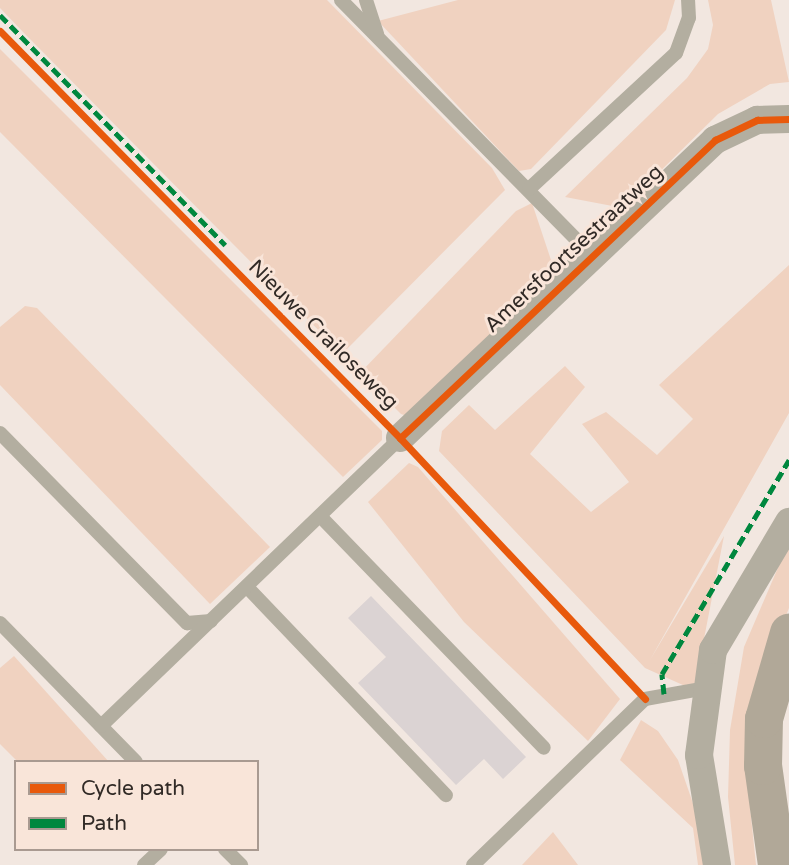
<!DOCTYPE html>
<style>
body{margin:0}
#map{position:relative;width:789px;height:865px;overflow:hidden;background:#f2e7e0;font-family:"Varela Round",sans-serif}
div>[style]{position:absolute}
.green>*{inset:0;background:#f0d2c0}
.building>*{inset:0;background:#dbd3d3}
.service>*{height:14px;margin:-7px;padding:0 7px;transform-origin:7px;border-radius:7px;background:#b3aea0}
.minor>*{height:28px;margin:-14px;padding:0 14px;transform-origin:14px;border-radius:14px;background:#b3aea0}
.motorway>*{height:38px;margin:-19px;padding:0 19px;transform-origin:19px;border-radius:19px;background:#b1a898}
.quiet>*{height:5px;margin-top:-2.5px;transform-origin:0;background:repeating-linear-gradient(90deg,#00873e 0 10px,transparent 0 15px)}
.cycleway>*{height:7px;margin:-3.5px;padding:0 3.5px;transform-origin:3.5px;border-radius:3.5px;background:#e8590c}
span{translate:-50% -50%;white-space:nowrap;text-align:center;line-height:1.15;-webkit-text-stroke:6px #f9e5d9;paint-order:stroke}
.street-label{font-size:21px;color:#312a26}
.legend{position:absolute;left:14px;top:760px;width:245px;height:91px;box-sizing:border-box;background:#f9e5d9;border:2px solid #a99a91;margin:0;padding:9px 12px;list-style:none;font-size:21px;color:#312a26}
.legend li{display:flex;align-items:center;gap:14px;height:35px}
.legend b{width:35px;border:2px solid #a99a91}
</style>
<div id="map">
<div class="green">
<i style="clip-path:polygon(0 0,327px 0,492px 168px,505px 190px,342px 354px,24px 33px,0 8px)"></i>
<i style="clip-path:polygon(458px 0,675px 0,666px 30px,531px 169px,519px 171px,378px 21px)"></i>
<i style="clip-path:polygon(708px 0,771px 0,789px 82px,770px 84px,718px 114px,623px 208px,565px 197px,687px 78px,708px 49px,713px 25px)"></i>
<i style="clip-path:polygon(0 49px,382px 431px,382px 440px,343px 477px,0 132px)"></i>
<i style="clip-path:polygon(532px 203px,557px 278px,407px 416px,401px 414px,360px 373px,516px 211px)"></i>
<i style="clip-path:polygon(789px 265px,789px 413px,650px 660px,724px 536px,694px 690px,645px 668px,439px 451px,442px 431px,469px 405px,495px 430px,565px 366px,585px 387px,530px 454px,591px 512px,629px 482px,582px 424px,606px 412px,657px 455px,693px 419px,659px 385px)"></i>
<i style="clip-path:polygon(25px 306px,37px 308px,270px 547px,210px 604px,0 385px,0 327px)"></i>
<i style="clip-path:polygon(409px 463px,418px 467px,620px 699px,588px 741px,464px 622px,368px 502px)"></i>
<i style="clip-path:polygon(789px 542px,789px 608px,767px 663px,750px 807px,756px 865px,735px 865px,728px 797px,730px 730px,744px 647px)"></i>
<i style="clip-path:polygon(14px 656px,109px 762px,18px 762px,0 744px,0 668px)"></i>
<i style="clip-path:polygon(641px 720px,658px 731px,678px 760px,696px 812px,704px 865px,698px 865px,693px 828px,620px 760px)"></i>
<i style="clip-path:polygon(553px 832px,578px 865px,522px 865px)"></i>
</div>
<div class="building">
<i style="clip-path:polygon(371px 596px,526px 757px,503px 779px,484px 759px,456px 785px,358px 683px,386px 657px,348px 618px)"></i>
</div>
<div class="service">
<i style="left:341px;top:0;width:358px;rotate:45.5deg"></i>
<i style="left:366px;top:0;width:36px;rotate:72deg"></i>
<i style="left:529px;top:189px;width:200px;rotate:-42.8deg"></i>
<i style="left:676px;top:53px;width:37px;rotate:-70deg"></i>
<i style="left:689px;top:18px;width:18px;rotate:-93deg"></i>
<i style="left:0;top:433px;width:267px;rotate:45.5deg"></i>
<i style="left:187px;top:623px;width:24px;rotate:-5deg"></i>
<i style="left:320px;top:516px;width:322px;rotate:46deg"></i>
<i style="left:247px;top:587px;width:288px;rotate:46.3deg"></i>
<i style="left:0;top:623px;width:194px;rotate:45.6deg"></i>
<i style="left:101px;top:726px;width:415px;rotate:-43.9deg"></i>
<i style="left:225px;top:849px;width:23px;rotate:45deg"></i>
<i style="left:144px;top:865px;width:23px;rotate:-43deg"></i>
<i style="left:473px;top:865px;width:239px;rotate:-44deg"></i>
<i style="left:645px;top:699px;width:63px;rotate:-10.1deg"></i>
</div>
<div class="minor">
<i style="left:400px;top:438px;width:434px;rotate:-43.4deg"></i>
<i style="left:715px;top:140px;width:47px;rotate:-25.5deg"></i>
<i style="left:757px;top:120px;width:32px;rotate:-2deg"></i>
<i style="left:717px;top:865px;width:111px;rotate:-99.3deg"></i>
<i style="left:699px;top:755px;width:106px;rotate:-82.4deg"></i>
<i style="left:713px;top:650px;width:149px;rotate:-59.3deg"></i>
</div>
<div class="motorway">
<i style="left:777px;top:865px;width:100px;rotate:-98deg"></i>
<i style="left:763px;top:766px;width:47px;rotate:-88.8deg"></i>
<i style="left:764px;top:719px;width:90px;rotate:-73.8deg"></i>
</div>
<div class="quiet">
<i style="left:0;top:15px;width:322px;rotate:45.6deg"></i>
<i style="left:664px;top:694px;width:20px;rotate:-96deg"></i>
<i style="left:662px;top:674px;width:249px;rotate:-59.3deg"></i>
</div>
<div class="cycleway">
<i style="left:0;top:31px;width:571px;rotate:45.5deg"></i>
<i style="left:400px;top:438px;width:358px;rotate:46.8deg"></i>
<i style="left:400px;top:438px;width:434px;rotate:-43.4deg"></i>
<i style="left:715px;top:140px;width:47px;rotate:-25.5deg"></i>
<i style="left:757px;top:120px;width:32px;rotate:-2deg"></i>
</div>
<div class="street-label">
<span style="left:574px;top:249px;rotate:-43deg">Amersfoortsestraatweg</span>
<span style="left:323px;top:335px;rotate:45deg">Nieuwe Crailoseweg</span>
</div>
<ul class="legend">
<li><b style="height:9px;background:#e8590c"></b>Cycle path</li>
<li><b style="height:9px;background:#00873e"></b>Path</li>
</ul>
</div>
